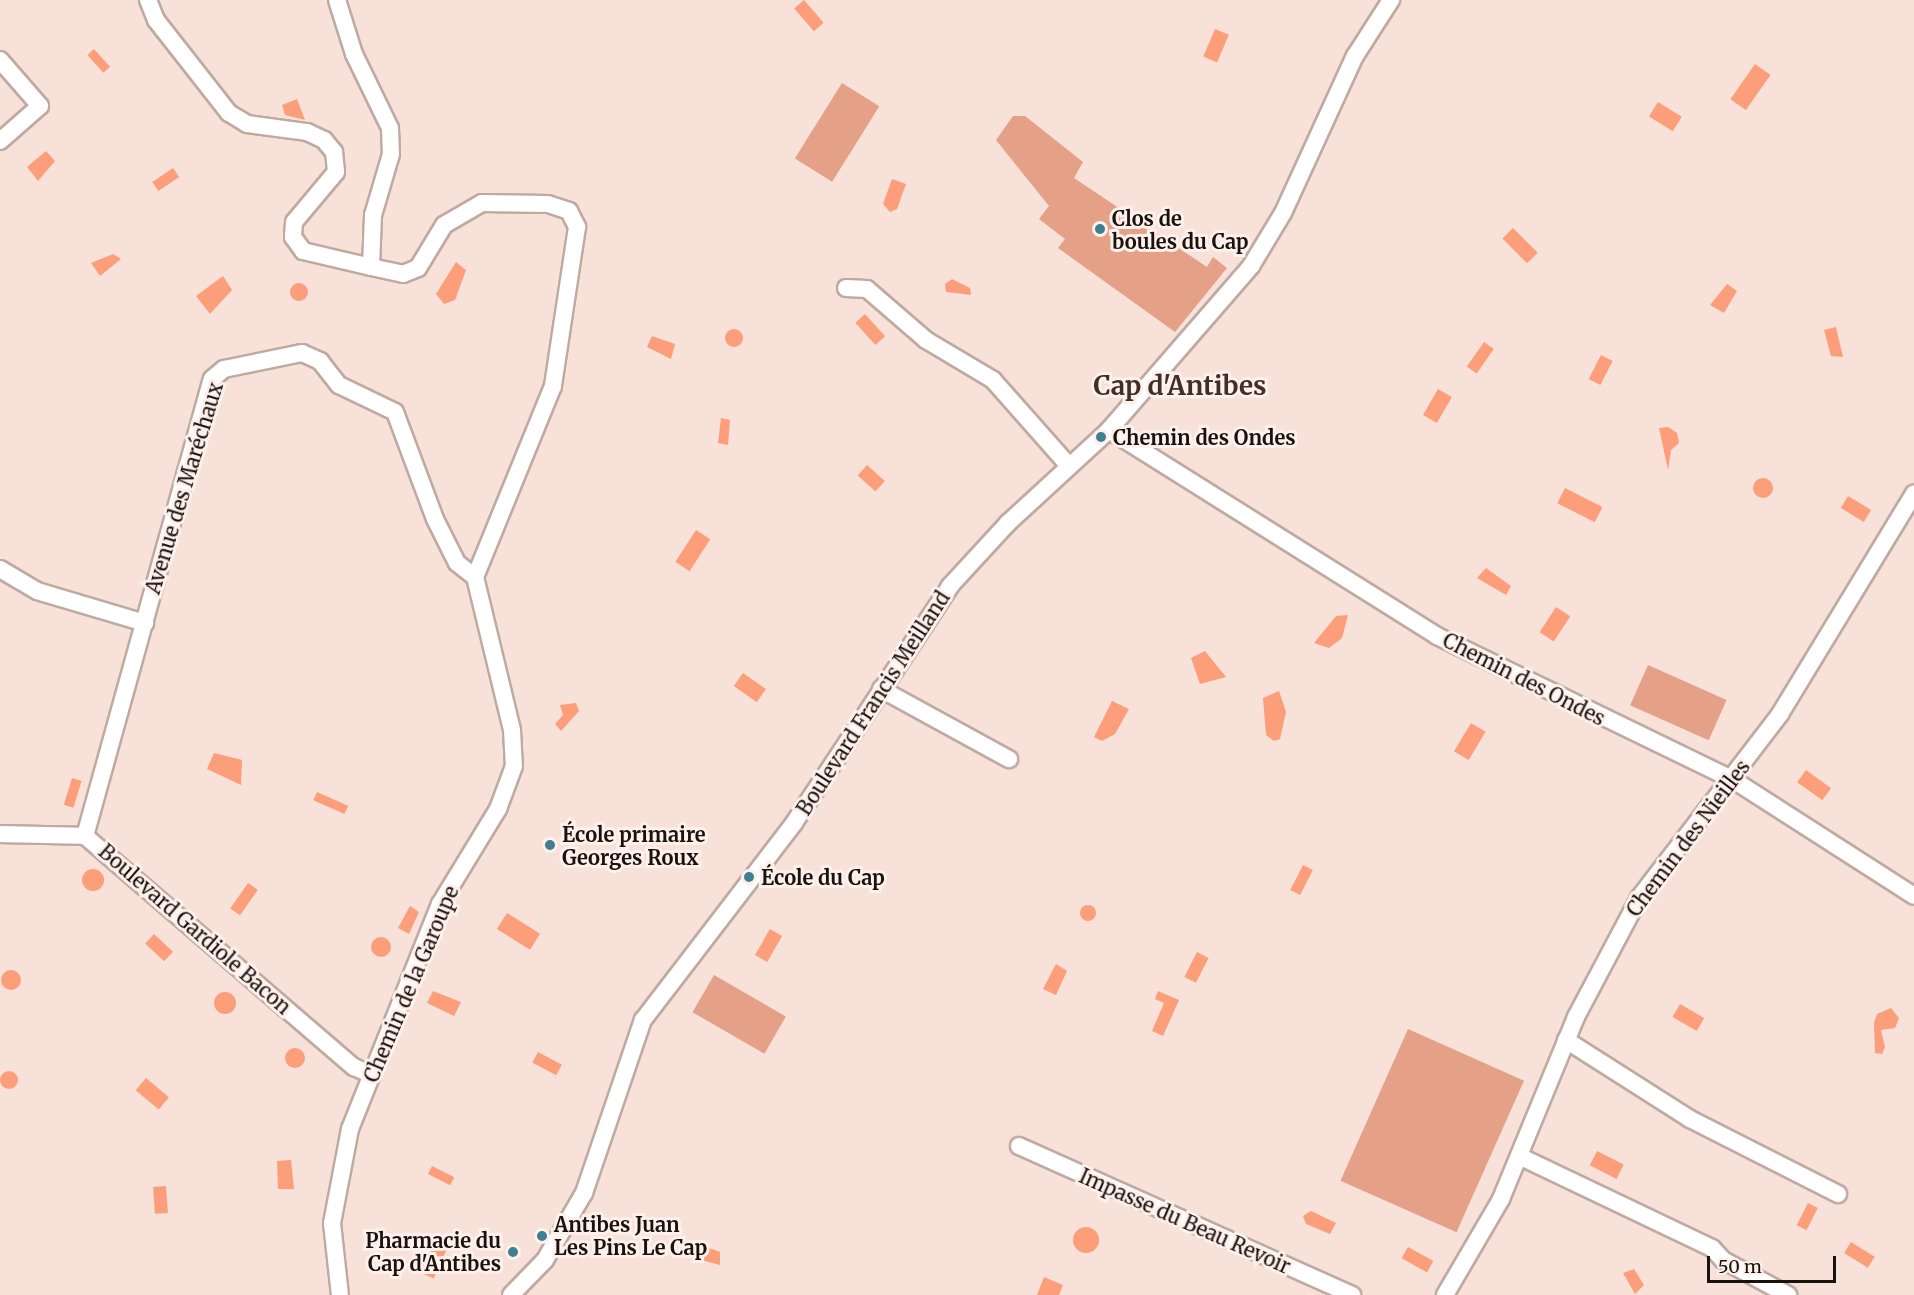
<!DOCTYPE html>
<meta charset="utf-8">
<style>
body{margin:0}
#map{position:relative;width:1914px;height:1295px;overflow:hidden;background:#f7e1d8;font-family:Merriweather,serif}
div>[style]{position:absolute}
.green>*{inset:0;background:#e4a187;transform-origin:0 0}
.water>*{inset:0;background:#fd9e7a;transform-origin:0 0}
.round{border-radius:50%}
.roads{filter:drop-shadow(2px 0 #bfaaa2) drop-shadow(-2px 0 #bfaaa2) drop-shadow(0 2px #bfaaa2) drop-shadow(0 -2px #bfaaa2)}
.minor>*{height:16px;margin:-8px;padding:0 8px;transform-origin:8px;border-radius:8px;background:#fff}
.dots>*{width:16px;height:16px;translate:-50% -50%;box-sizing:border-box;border:3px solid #fef0eb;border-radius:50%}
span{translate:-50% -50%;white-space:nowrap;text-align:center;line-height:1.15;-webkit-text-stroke:6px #fef0eb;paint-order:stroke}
.poi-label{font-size:20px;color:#19120f;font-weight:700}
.left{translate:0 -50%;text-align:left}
.right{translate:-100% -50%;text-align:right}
.street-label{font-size:20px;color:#19120f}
.district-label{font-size:26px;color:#402f29;font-weight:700}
.scale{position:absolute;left:1707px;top:1256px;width:129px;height:27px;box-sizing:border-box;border:3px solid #19120f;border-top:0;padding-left:8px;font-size:18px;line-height:21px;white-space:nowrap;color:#19120f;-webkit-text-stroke:4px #fef0eb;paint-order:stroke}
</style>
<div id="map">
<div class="green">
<i style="left:842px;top:83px;width:44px;height:89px;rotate:32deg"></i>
<i style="clip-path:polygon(1013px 116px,1025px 116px,1083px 162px,1074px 178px,1207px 267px,1213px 257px,1227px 268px,1175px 332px,1058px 248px,1065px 239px,1039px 219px,1049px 206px,996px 140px)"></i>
<i style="left:1648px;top:665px;width:86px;height:44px;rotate:24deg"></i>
<i style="left:714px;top:975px;width:83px;height:43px;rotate:30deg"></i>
<i style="left:1408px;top:1029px;width:127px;height:166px;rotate:24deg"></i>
</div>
<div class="water">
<i style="left:804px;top:0;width:30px;height:13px;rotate:49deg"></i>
<i style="left:1215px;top:29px;width:15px;height:30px;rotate:23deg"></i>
<i style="left:94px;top:49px;width:24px;height:9px;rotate:48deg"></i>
<i style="left:1755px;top:64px;width:19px;height:43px;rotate:35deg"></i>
<i style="clip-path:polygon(297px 99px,305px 120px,285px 115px,282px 105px)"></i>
<i style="left:1658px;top:102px;width:28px;height:17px;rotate:32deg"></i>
<i style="clip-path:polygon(46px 151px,55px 161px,38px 181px,27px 167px)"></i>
<i style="left:173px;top:168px;width:11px;height:25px;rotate:56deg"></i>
<i style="clip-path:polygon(892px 179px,906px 184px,897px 209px,890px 212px,883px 204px)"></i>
<i style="left:1513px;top:228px;width:35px;height:15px;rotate:45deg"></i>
<i style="clip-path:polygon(113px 254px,121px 259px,100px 276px,91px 263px)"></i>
<i style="clip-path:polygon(456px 262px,466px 270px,455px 300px,444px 304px,436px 294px)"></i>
<i style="clip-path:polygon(223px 276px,232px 290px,210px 314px,196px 296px)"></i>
<i style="clip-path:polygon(952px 279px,970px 288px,971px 295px,946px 292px,945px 284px)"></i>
<i class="round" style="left:290px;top:283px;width:18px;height:18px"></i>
<i style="clip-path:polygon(1727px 284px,1737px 291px,1724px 313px,1710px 305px)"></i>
<i style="left:865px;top:314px;width:30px;height:13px;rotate:48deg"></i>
<i style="clip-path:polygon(1836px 327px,1843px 357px,1831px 356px,1824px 330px)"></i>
<i class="round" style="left:725px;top:329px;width:18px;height:18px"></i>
<i style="clip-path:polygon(652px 336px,675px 344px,671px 359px,647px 347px)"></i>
<i style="left:1484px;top:342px;width:12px;height:30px;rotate:35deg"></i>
<i style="left:1601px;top:355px;width:13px;height:27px;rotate:27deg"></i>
<i style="left:1438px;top:389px;width:16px;height:30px;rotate:30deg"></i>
<i style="clip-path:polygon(721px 418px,730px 420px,728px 445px,718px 443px)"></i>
<i style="clip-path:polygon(1668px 427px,1677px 433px,1679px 443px,1671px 450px,1668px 470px,1659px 428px)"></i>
<i style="left:867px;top:465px;width:24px;height:14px;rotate:42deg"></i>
<i class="round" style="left:1753px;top:478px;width:20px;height:20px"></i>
<i style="left:1565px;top:488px;width:42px;height:17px;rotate:27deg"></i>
<i style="left:1848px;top:496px;width:27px;height:14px;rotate:31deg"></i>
<i style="left:696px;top:530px;width:17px;height:38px;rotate:33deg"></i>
<i style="clip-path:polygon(1486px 568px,1511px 586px,1506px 595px,1477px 578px)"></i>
<i style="left:1556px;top:607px;width:17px;height:30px;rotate:33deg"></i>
<i style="clip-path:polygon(1348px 615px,1342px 638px,1329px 648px,1314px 643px,1336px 616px)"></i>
<i style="clip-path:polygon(1205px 651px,1226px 677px,1200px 684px,1191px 658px)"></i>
<i style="left:743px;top:673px;width:28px;height:16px;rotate:35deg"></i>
<i style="clip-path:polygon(1279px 691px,1286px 712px,1280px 739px,1274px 741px,1266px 735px,1263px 698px)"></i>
<i style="clip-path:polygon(1112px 701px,1129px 709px,1115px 734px,1102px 741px,1094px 737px)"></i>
<i style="clip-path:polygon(576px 703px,579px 711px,561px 731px,555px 724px,563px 715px,560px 705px)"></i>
<i style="left:1471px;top:723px;width:17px;height:33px;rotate:31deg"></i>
<i style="clip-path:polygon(214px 753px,242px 760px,241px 785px,207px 769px)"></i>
<i style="left:1806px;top:770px;width:31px;height:15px;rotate:36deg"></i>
<i style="left:72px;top:778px;width:10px;height:28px;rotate:17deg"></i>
<i style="left:317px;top:792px;width:34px;height:9px;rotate:24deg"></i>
<i style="left:1303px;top:865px;width:11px;height:28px;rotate:27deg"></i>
<i class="round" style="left:82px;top:869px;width:22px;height:22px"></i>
<i style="left:248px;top:883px;width:12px;height:31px;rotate:35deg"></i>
<i class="round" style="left:1080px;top:905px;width:16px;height:16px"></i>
<i style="clip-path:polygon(410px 906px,419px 912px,409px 934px,398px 928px)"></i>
<i style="left:507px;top:913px;width:39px;height:19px;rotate:32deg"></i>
<i style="left:770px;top:929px;width:14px;height:30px;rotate:30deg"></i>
<i style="left:154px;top:934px;width:26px;height:13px;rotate:43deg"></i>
<i class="round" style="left:371px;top:937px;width:20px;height:20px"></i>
<i style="left:1197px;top:952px;width:13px;height:28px;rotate:27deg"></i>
<i style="clip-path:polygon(1056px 964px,1067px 971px,1056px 995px,1043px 989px)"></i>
<i class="round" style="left:1px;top:970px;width:20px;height:20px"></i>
<i style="clip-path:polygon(433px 991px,461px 1002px,454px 1016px,427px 1003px)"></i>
<i style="clip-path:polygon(1158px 991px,1179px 1000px,1163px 1036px,1152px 1031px,1164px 1003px,1155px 999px)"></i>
<i class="round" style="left:214px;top:992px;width:22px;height:22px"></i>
<i style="left:1680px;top:1004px;width:28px;height:15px;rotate:30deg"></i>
<i style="clip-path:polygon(1891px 1008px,1899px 1018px,1895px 1028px,1881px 1030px,1885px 1047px,1882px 1054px,1875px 1053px,1874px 1023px,1877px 1014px)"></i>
<i class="round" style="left:285px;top:1048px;width:20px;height:20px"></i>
<i style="left:538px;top:1052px;width:27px;height:12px;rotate:28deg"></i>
<i class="round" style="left:0;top:1071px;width:18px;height:18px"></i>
<i style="left:146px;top:1078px;width:30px;height:16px;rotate:40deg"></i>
<i style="left:1597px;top:1151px;width:30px;height:16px;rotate:27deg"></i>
<i style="clip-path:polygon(291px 1160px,294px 1189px,278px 1189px,277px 1161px)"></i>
<i style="left:432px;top:1166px;width:25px;height:9px;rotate:27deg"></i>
<i style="left:166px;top:1186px;width:27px;height:13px;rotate:86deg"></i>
<i style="left:1808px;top:1203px;width:11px;height:25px;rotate:27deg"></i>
<i style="clip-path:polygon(1311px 1211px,1336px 1223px,1330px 1234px,1306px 1224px,1303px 1216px)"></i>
<i class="round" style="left:1073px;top:1227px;width:26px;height:26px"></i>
<i style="left:428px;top:1242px;width:20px;height:31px;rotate:24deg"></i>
<i style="left:1851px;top:1242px;width:28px;height:13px;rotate:32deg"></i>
<i style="clip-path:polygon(696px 1243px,720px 1252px,720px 1265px,690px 1257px)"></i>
<i style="left:1408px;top:1247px;width:29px;height:13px;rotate:29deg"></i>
<i style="clip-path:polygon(1634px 1269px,1644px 1285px,1635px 1294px,1623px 1273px)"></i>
<i style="clip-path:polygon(1044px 1277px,1063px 1285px,1059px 1295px,1037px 1295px)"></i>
</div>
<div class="roads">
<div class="minor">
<i style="left:148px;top:0;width:22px;rotate:68deg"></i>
<i style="left:156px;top:20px;width:118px;rotate:51.9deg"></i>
<i style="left:229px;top:113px;width:21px;rotate:31deg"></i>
<i style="left:247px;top:124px;width:61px;rotate:7.6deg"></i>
<i style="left:307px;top:132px;width:19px;rotate:25deg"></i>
<i style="left:324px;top:140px;width:16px;rotate:50deg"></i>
<i style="left:334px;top:152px;width:20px;rotate:84deg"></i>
<i style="left:336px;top:172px;width:65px;rotate:130deg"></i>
<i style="left:294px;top:222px;width:15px;rotate:94deg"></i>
<i style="left:293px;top:237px;width:17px;rotate:54deg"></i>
<i style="left:303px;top:251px;width:70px;rotate:13.2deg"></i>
<i style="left:337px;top:0;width:57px;rotate:72.5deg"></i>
<i style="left:354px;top:54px;width:82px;rotate:64.1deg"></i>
<i style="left:390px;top:128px;width:26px;rotate:88deg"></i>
<i style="left:391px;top:154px;width:64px;rotate:106.4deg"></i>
<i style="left:373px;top:215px;width:52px;rotate:92.2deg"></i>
<i style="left:371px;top:267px;width:33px;rotate:12deg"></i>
<i style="left:403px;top:274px;width:16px;rotate:-22deg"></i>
<i style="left:418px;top:268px;width:50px;rotate:-58.8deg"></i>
<i style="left:444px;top:225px;width:44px;rotate:-30.1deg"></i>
<i style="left:482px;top:203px;width:66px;rotate:0.9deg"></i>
<i style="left:548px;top:204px;width:22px;rotate:18deg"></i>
<i style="left:569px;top:211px;width:18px;rotate:63deg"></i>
<i style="left:577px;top:227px;width:161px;rotate:98.6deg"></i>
<i style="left:553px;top:386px;width:206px;rotate:112.2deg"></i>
<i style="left:475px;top:577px;width:157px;rotate:76.4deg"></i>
<i style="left:512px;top:730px;width:36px;rotate:87deg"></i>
<i style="left:514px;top:766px;width:46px;rotate:110.4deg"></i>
<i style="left:498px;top:809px;width:111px;rotate:121.4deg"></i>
<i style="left:440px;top:904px;width:242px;rotate:111.8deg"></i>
<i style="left:350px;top:1129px;width:96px;rotate:100.8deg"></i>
<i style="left:332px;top:1223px;width:72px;rotate:83.7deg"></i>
<i style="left:0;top:60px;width:61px;rotate:49deg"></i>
<i style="left:40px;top:106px;width:53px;rotate:138.8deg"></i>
<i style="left:846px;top:288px;width:21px;rotate:3deg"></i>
<i style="left:867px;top:289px;width:78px;rotate:40.8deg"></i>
<i style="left:926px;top:340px;width:78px;rotate:30.8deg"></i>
<i style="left:993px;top:380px;width:115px;rotate:48.5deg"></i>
<i style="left:1109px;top:430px;width:387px;rotate:32.1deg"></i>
<i style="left:1437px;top:636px;width:328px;rotate:25.9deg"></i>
<i style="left:1732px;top:779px;width:216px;rotate:32.7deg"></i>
<i style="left:0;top:569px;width:43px;rotate:30.7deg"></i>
<i style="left:37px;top:591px;width:113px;rotate:16.5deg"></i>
<i style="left:881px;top:689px;width:146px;rotate:28.7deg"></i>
<i style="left:0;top:834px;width:85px;rotate:1.3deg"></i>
<i style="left:85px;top:836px;width:355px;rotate:40.7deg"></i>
<i style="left:354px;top:1067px;width:20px;rotate:24deg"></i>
<i style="left:85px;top:836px;width:474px;rotate:-74.5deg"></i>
<i style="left:212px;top:379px;width:16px;rotate:-40deg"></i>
<i style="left:224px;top:369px;width:80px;rotate:-11.6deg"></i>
<i style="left:302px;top:353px;width:20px;rotate:24deg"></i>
<i style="left:320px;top:361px;width:31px;rotate:52deg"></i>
<i style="left:339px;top:385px;width:62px;rotate:25.7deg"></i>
<i style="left:395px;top:412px;width:114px;rotate:69.5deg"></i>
<i style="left:435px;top:519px;width:49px;rotate:63.4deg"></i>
<i style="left:457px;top:563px;width:23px;rotate:38deg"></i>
<i style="left:1566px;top:1040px;width:147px;rotate:32.5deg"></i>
<i style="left:1690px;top:1119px;width:166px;rotate:26.9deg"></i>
<i style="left:1019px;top:1146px;width:365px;rotate:24.1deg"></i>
<i style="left:1521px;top:1157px;width:212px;rotate:25.5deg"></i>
<i style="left:1712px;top:1248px;width:16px;rotate:47deg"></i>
<i style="left:1723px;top:1260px;width:74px;rotate:28.3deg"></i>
<i style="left:511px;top:1295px;width:49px;rotate:-45.8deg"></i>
<i style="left:545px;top:1260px;width:78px;rotate:-59.8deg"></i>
<i style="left:584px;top:1193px;width:183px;rotate:-71.2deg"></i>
<i style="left:643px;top:1020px;width:248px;rotate:-52.5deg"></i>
<i style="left:794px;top:823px;width:284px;rotate:-56.6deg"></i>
<i style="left:950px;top:586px;width:86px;rotate:-47.4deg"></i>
<i style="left:1008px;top:523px;width:137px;rotate:-42.6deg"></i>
<i style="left:1109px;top:430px;width:217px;rotate:-49.1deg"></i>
<i style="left:1251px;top:266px;width:62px;rotate:-58.9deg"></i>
<i style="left:1283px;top:213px;width:173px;rotate:-65.4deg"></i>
<i style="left:1355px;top:56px;width:67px;rotate:-57.3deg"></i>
<i style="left:1445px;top:1295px;width:111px;rotate:-59.7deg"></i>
<i style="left:1501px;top:1199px;width:197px;rotate:-67.6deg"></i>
<i style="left:1576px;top:1017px;width:135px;rotate:-62.1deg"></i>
<i style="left:1639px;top:898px;width:232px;rotate:-52.5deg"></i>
<i style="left:1780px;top:714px;width:258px;rotate:-58.7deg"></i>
</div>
</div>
<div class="dots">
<i style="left:1100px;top:229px;background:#3f7e93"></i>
<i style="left:1101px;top:437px;background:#3f7e93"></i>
<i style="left:550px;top:845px;background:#3f7e93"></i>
<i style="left:749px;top:877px;background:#3f7e93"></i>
<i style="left:542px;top:1236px;background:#3f7e93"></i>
<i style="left:513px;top:1252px;background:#3f7e93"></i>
</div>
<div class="poi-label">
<span class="left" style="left:1112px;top:230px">Clos de<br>boules du Cap</span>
<span class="left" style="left:1113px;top:437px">Chemin des Ondes</span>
<span class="left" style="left:562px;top:846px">École primaire<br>Georges Roux</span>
<span class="left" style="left:761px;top:877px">École du Cap</span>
<span class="left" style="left:554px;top:1236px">Antibes Juan<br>Les Pins Le Cap</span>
<span class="right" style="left:501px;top:1252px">Pharmacie du<br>Cap d'Antibes</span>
</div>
<div class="street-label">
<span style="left:184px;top:488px;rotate:-73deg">Avenue des Maréchaux</span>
<span style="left:1524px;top:679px;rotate:27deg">Chemin des Ondes</span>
<span style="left:873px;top:703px;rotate:-57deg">Boulevard Francis Meilland</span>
<span style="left:1688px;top:838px;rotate:-53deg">Chemin des Nieilles</span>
<span style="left:195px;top:929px;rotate:41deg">Boulevard Gardiole Bacon</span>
<span style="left:411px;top:984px;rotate:-67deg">Chemin de la Garoupe</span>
<span style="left:1185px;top:1221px;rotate:24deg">Impasse du Beau Revoir</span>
</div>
<div class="district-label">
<span style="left:1180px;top:386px">Cap d'Antibes</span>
</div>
<div class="scale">50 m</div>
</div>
